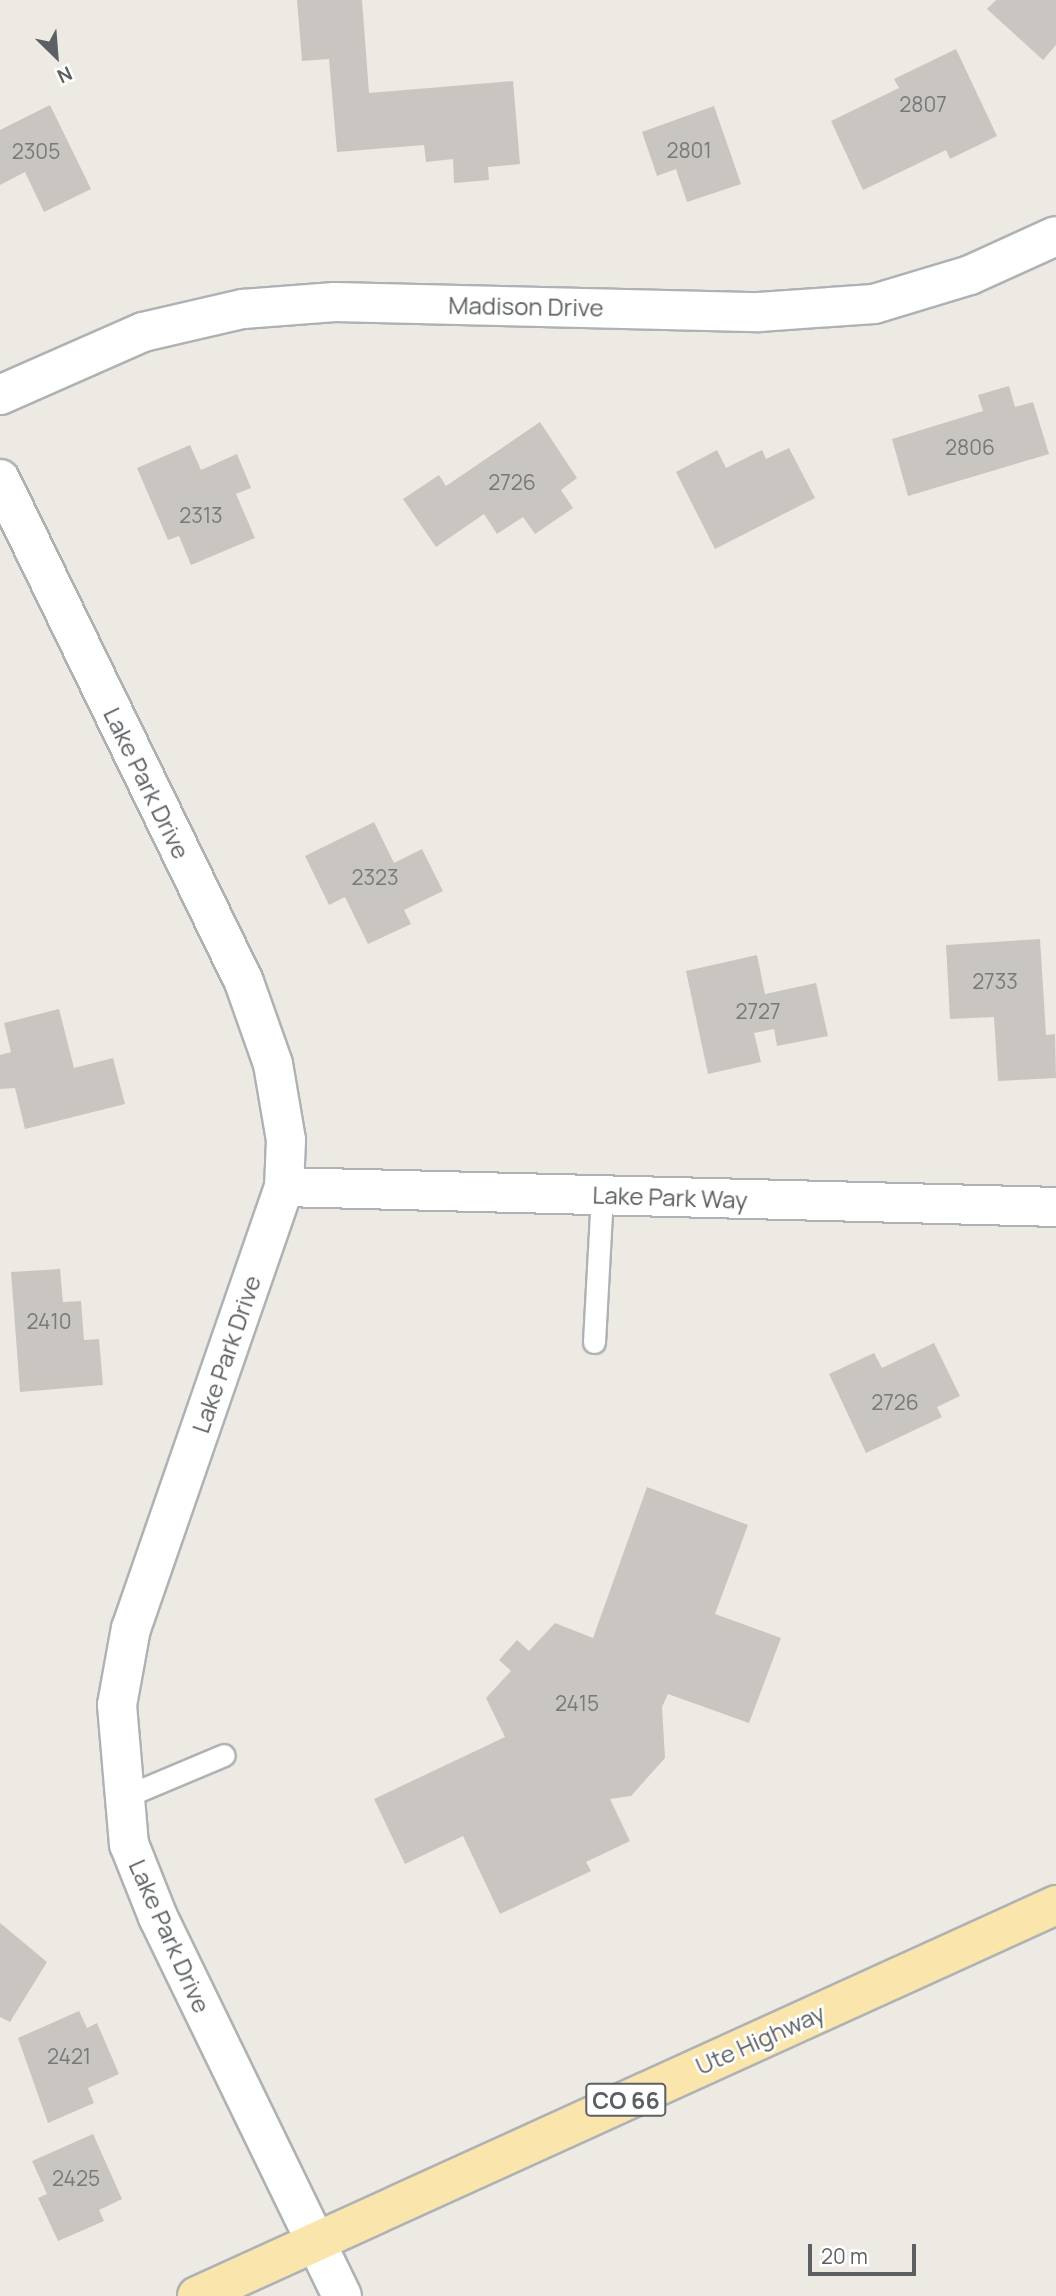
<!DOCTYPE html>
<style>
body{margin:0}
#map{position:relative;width:1056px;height:2296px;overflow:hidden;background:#edeae4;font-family:Manrope,sans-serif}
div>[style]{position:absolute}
.building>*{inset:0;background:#c9c5c0}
.roads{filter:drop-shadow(2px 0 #afb2b5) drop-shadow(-2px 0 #afb2b5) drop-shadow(0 2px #afb2b5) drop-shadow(0 -2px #afb2b5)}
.lane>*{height:21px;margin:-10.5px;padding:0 10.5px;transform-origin:10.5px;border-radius:10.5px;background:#fff}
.street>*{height:38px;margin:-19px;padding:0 19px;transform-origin:19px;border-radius:19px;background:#fff}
.primary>*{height:38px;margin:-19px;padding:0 19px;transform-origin:19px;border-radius:19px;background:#fae6ac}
span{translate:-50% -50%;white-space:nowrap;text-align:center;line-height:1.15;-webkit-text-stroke:5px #fff;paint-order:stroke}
.number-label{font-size:21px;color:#77797a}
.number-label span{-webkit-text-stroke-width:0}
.shield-label span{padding:2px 5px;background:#fff;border:2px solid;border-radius:5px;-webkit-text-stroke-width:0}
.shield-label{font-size:23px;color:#5c6063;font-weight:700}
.street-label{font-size:24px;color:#5c6063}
.north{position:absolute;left:21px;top:21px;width:70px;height:70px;-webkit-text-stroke:5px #fff;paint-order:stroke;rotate:155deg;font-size:19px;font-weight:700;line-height:28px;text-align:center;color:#5c6063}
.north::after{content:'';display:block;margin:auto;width:24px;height:32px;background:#5c6063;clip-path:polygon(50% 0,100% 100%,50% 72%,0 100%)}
.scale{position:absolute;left:808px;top:2244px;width:108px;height:32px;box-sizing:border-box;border:4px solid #5c6063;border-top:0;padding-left:9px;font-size:21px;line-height:24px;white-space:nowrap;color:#5c6063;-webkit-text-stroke:5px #fff;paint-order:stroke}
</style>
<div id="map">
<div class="building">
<i style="clip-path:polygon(297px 0,362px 0,369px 93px,513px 81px,520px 164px,488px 167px,489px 180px,454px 183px,453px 159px,426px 162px,424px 145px,337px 152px,329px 59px,302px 61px)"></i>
<i style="clip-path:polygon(996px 0,1056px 0,1056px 45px,1043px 60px,987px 9px)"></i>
<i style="clip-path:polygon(956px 49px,997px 136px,950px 159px,946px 150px,863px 190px,831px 121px,899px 88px,894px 79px)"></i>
<i style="clip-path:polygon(50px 105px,91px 189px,44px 212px,25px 172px,0 185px,0 130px)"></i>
<i style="clip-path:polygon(714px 106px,741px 184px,687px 202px,676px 169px,657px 176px,642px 132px)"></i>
<i style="clip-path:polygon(1009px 386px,1015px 407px,1033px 402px,1049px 454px,908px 496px,892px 439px,983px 411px,978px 395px)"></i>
<i style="clip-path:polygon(540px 422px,577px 478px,561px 490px,573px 508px,535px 534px,523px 517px,497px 534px,484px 514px,436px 547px,403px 499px,439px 475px,446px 486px)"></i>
<i style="clip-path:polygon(190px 445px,201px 470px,237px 454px,251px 488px,236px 494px,255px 538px,191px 565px,179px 536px,168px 540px,137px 468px)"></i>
<i style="clip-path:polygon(789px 448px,815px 498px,715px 549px,676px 472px,717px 450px,726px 468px,762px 450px,766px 459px)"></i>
<i style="clip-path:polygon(374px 822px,394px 863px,422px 849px,443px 891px,404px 910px,411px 924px,368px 944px,345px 897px,329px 905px,305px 856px)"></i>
<i style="clip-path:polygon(1040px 939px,1046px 1035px,1055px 1034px,1056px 1078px,998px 1081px,994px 1017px,950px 1019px,946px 945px)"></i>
<i style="clip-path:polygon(757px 955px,765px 994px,816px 983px,828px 1036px,777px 1046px,774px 1029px,754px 1033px,761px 1062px,708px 1074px,686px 971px)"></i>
<i style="clip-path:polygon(59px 1009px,74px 1068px,113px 1058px,125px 1104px,25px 1129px,15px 1088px,0 1089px,0 1055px,11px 1052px,4px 1023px)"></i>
<i style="clip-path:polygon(60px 1269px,63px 1302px,81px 1301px,84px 1340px,99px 1339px,103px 1385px,20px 1392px,11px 1272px)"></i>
<i style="clip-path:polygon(934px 1343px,960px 1396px,937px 1407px,942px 1417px,866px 1453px,829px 1374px,874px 1353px,882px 1368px)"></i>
<i style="clip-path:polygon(647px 1487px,748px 1525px,715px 1614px,781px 1638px,749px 1723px,668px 1694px,662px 1707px,665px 1758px,631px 1796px,610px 1799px,630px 1841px,586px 1862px,591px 1871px,500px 1914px,463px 1836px,405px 1864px,374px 1799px,505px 1737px,486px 1698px,511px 1671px,499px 1660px,517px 1640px,529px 1651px,555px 1623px,593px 1638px)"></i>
<i style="clip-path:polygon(0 1923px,47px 1962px,10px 2022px,0 2017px)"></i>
<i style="clip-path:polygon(79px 2011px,87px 2028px,97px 2023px,119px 2074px,88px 2088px,94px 2103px,48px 2123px,18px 2038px)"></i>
<i style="clip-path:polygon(93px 2134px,122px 2199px,99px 2210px,104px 2221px,58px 2241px,38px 2198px,47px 2194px,32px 2161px)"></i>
</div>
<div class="roads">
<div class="lane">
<i style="left:594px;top:1342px;width:147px;rotate:-86.9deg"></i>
<i style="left:124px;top:1797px;width:108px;rotate:-22.8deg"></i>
</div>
<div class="street">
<i style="left:0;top:395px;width:156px;rotate:-23.8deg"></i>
<i style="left:143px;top:332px;width:103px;rotate:-13deg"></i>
<i style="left:243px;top:309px;width:92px;rotate:-4.4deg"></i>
<i style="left:335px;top:302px;width:424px;rotate:1.4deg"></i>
<i style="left:759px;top:312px;width:115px;rotate:-4deg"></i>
<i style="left:874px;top:304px;width:100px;rotate:-16.8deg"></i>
<i style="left:970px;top:275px;width:94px;rotate:-24.4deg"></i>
<i style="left:0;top:479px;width:559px;rotate:64.12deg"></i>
<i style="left:244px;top:982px;width:87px;rotate:70.5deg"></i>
<i style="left:273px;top:1064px;width:77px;rotate:80.3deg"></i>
<i style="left:286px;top:1140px;width:47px;rotate:92.4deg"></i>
<i style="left:284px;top:1187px;width:467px;rotate:109.1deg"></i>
<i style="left:131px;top:1628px;width:78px;rotate:100.3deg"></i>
<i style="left:117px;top:1705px;width:140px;rotate:85.1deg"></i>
<i style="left:129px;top:1844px;width:79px;rotate:68.3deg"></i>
<i style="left:158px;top:1917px;width:421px;rotate:64.1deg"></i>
<i style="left:284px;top:1187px;width:772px;rotate:1.48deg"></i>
</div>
<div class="primary">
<i style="left:197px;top:2296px;width:944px;rotate:-24.47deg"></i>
</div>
</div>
<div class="number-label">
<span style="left:923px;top:104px">2807</span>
<span style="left:689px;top:150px">2801</span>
<span style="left:36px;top:151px">2305</span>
<span style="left:970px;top:447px">2806</span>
<span style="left:512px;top:482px">2726</span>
<span style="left:201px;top:515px">2313</span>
<span style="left:375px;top:877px">2323</span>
<span style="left:995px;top:981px">2733</span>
<span style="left:758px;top:1011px">2727</span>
<span style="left:49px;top:1321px">2410</span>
<span style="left:895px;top:1402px">2726</span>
<span style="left:577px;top:1703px">2415</span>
<span style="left:69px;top:2056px">2421</span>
<span style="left:76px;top:2178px">2425</span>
</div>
<div class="shield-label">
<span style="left:626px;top:2100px">CO 66</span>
</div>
<div class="street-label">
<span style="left:526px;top:306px;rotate:1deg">Madison Drive</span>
<span style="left:147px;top:783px;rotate:64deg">Lake Park Drive</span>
<span style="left:670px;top:1197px;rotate:2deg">Lake Park Way</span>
<span style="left:226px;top:1354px;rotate:-71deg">Lake Park Drive</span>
<span style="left:170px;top:1936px;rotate:66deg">Lake Park Drive</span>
<span style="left:760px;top:2039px;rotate:-24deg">Ute Highway</span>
</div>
<div class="north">N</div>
<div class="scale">20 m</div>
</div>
